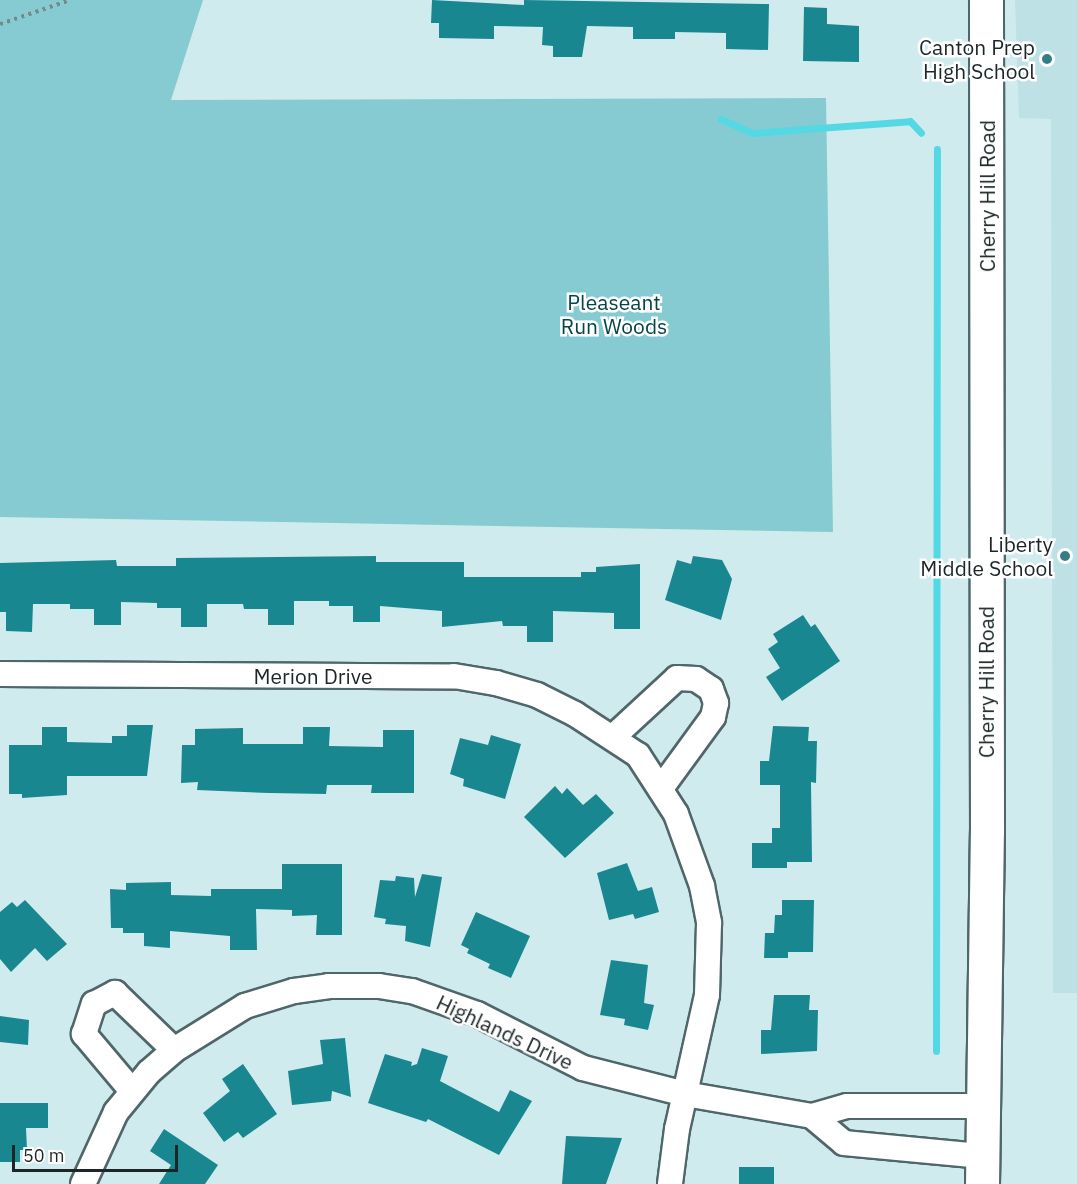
<!DOCTYPE html>
<style>
body{margin:0}
#map{position:relative;width:1077px;height:1184px;overflow:hidden;background:#d0ebee;font-family:"IBM Plex Sans",sans-serif}
div>[style]{position:absolute}
.built>*{inset:0;background:#bde1e5}
.green>*{inset:0;background:#86cbd2}
.stream>*{height:7px;margin:-3.5px;padding:0 3.5px;transform-origin:3.5px;border-radius:3.5px;background:#54d8e4}
.building>*{inset:0;background:#198790;transform-origin:0 0}
.path>*{height:4px;margin-top:-2px;transform-origin:0;background:repeating-linear-gradient(90deg,#75888a 0 3px,transparent 0 7.5px)}
.roads{filter:drop-shadow(2px 0 #50676a) drop-shadow(-2px 0 #50676a) drop-shadow(0 2px #50676a) drop-shadow(0 -2px #50676a)}
.street>*{height:24px;margin:-12px;padding:0 12px;transform-origin:12px;border-radius:12px;background:#fff}
.secondary>*{height:33px;margin:-16.5px;padding:0 16.5px;transform-origin:16.5px;border-radius:16.5px;background:#fff}
.dots>*{width:16px;height:16px;translate:-50% -50%;box-sizing:border-box;border:3px solid #fff;border-radius:50%}
span{translate:-50% -50%;white-space:nowrap;text-align:center;line-height:1.15;-webkit-text-stroke:5px #fff;paint-order:stroke}
.poi-label{font-size:21px;color:#1c2627}
.right{translate:-100% -50%;text-align:right}
.street-label{font-size:21px;color:#1c2627}
.park-label{font-size:21px;color:#064449}
.scale{position:absolute;left:12px;top:1145px;width:166px;height:27px;box-sizing:border-box;border:3px solid #1c2627;border-top:0;padding-left:8px;font-size:18px;line-height:21px;white-space:nowrap;color:#1c2627;-webkit-text-stroke:4px #fff;paint-order:stroke}
</style>
<div id="map">
<div class="built">
<i style="clip-path:polygon(1015px 0,1077px 0,1077px 993px,1053px 993px,1051px 119px,1019px 118px)"></i>
</div>
<div class="green">
<i style="clip-path:polygon(0 0,203px 0,171px 100px,826px 98px,833px 532px,0 517px)"></i>
</div>
<div class="stream">
<i style="left:721px;top:119px;width:34px;rotate:24deg"></i>
<i style="left:752px;top:133px;width:158px;rotate:-4.3deg"></i>
<i style="left:910px;top:121px;width:16px;rotate:47deg"></i>
<i style="left:936px;top:1051px;width:902px;rotate:-89.94deg"></i>
</div>
<div class="building">
<i style="clip-path:polygon(432px 0,524px 5px,524px 0,769px 4px,768px 50px,726px 49px,726px 33px,675px 32px,675px 39px,633px 39px,633px 27px,587px 26px,582px 57px,553px 57px,553px 46px,542px 45px,543px 27px,494px 26px,494px 39px,439px 38px,439px 23px,431px 23px)"></i>
<i style="clip-path:polygon(804px 7px,827px 8px,827px 24px,859px 26px,859px 62px,803px 61px)"></i>
<i style="clip-path:polygon(376px 556px,376px 562px,464px 562px,464px 577px,581px 577px,581px 572px,596px 572px,596px 567px,640px 564px,640px 629px,614px 629px,614px 613px,553px 611px,553px 642px,527px 642px,527px 626px,503px 626px,502px 621px,442px 627px,442px 611px,380px 606px,380px 622px,353px 622px,353px 606px,329px 606px,329px 601px,294px 601px,294px 625px,268px 625px,268px 609px,244px 609px,243px 604px,207px 604px,207px 627px,181px 627px,181px 608px,157px 608px,157px 603px,121px 602px,121px 625px,94px 625px,94px 609px,70px 609px,70px 604px,33px 604px,32px 632px,6px 631px,6px 612px,0 612px,0 563px,116px 560px,117px 566px,176px 566px,176px 558px)"></i>
<i style="clip-path:polygon(693px 556px,722px 560px,732px 579px,721px 620px,665px 600px,677px 560px,691px 564px)"></i>
<i style="clip-path:polygon(803px 615px,811px 627px,815px 624px,840px 661px,782px 701px,766px 677px,780px 668px,768px 649px,778px 642px,773px 634px)"></i>
<i style="clip-path:polygon(127px 725px,153px 725px,147px 776px,67px 776px,67px 795px,22px 798px,22px 794px,9px 794px,9px 745px,42px 745px,42px 727px,67px 727px,67px 742px,112px 743px,112px 736px,127px 736px)"></i>
<i style="clip-path:polygon(773px 726px,809px 727px,808px 741px,817px 741px,816px 783px,811px 782px,812px 862px,787px 862px,787px 868px,752px 868px,752px 843px,772px 843px,772px 828px,780px 828px,780px 785px,760px 785px,760px 761px,769px 761px)"></i>
<i style="clip-path:polygon(303px 727px,330px 727px,329px 746px,383px 747px,383px 730px,414px 730px,414px 793px,371px 793px,372px 785px,327px 785px,326px 794px,269px 793px,197px 790px,198px 782px,181px 783px,182px 745px,195px 745px,195px 729px,243px 728px,243px 744px,303px 744px)"></i>
<i style="clip-path:polygon(491px 735px,521px 744px,505px 799px,463px 786px,464px 779px,450px 774px,460px 738px,488px 745px)"></i>
<i style="clip-path:polygon(555px 786px,562px 794px,567px 788px,583px 805px,596px 794px,614px 813px,565px 858px,524px 817px)"></i>
<i style="clip-path:polygon(627px 863px,638px 891px,652px 887px,659px 912px,635px 919px,633px 914px,609px 920px,597px 873px)"></i>
<i style="clip-path:polygon(282px 864px,342px 864px,342px 935px,316px 935px,317px 915px,292px 916px,292px 910px,256px 909px,257px 950px,230px 950px,230px 936px,170px 931px,170px 948px,144px 946px,144px 933px,123px 933px,123px 928px,111px 928px,110px 889px,126px 890px,126px 883px,171px 882px,171px 895px,211px 896px,211px 889px,282px 889px)"></i>
<i style="clip-path:polygon(422px 874px,442px 877px,430px 947px,405px 941px,406px 926px,385px 924px,386px 919px,374px 917px,380px 880px,395px 881px,396px 876px,414px 878px,415px 897px)"></i>
<i style="clip-path:polygon(25px 900px,67px 944px,47px 961px,35px 948px,11px 972px,0 959px,0 912px,12px 902px,17px 907px)"></i>
<i style="clip-path:polygon(782px 900px,814px 900px,813px 952px,788px 952px,788px 958px,764px 958px,765px 933px,774px 933px,775px 915px,782px 915px)"></i>
<i style="clip-path:polygon(476px 912px,530px 936px,511px 978px,488px 968px,490px 964px,467px 953px,469px 949px,461px 945px)"></i>
<i style="clip-path:polygon(611px 960px,648px 965px,644px 1003px,654px 1005px,648px 1030px,624px 1025px,625px 1019px,600px 1015px)"></i>
<i style="clip-path:polygon(774px 995px,810px 995px,809px 1010px,818px 1010px,817px 1051px,761px 1054px,761px 1030px,771px 1030px)"></i>
<i style="clip-path:polygon(0 1016px,29px 1020px,28px 1045px,0 1042px)"></i>
<i style="clip-path:polygon(345px 1038px,351px 1097px,332px 1091px,331px 1101px,292px 1105px,288px 1071px,323px 1064px,320px 1040px)"></i>
<i style="clip-path:polygon(422px 1048px,448px 1056px,440px 1081px,499px 1112px,510px 1090px,532px 1101px,499px 1155px,428px 1119px,426px 1122px,368px 1103px,385px 1054px,412px 1062px,411px 1066px,417px 1064px)"></i>
<i style="clip-path:polygon(243px 1064px,277px 1114px,243px 1138px,238px 1132px,224px 1142px,203px 1113px,230px 1091px,222px 1079px)"></i>
<i style="clip-path:polygon(0 1103px,48px 1103px,48px 1128px,26px 1128px,27px 1150px,20px 1150px,20px 1162px,0 1162px)"></i>
<i style="clip-path:polygon(164px 1129px,218px 1165px,205px 1184px,159px 1184px,171px 1165px,150px 1151px)"></i>
<i style="clip-path:polygon(566px 1136px,622px 1138px,606px 1184px,562px 1184px)"></i>
<i style="left:739px;top:1167px;width:35px;height:17px"></i>
</div>
<div class="path">
<i style="left:0;top:24px;width:74px;rotate:-18.9deg"></i>
</div>
<div class="roads">
<div class="street">
<i style="left:0;top:674px;width:454px;rotate:0.3deg"></i>
<i style="left:454px;top:676px;width:43px;rotate:9.5deg"></i>
<i style="left:496px;top:683px;width:43px;rotate:16.3deg"></i>
<i style="left:537px;top:695px;width:42px;rotate:26.6deg"></i>
<i style="left:575px;top:714px;width:75px;rotate:33.1deg"></i>
<i style="left:638px;top:755px;width:70px;rotate:57.2deg"></i>
<i style="left:676px;top:814px;width:77px;rotate:70.1deg"></i>
<i style="left:702px;top:886px;width:38px;rotate:79deg"></i>
<i style="left:709px;top:923px;width:72px;rotate:91.6deg"></i>
<i style="left:707px;top:995px;width:137px;rotate:102.6deg"></i>
<i style="left:677px;top:1129px;width:55px;rotate:97.3deg"></i>
<i style="left:613px;top:737px;width:87px;rotate:-42.7deg"></i>
<i style="left:677px;top:678px;width:19px;rotate:3deg"></i>
<i style="left:696px;top:679px;width:18px;rotate:34deg"></i>
<i style="left:711px;top:689px;width:15px;rotate:70deg"></i>
<i style="left:716px;top:703px;width:14px;rotate:102deg"></i>
<i style="left:713px;top:717px;width:87px;rotate:126.1deg"></i>
<i style="left:132px;top:1091px;width:75px;rotate:-130.1deg"></i>
<i style="left:84px;top:1034px;width:32px;rotate:-72deg"></i>
<i style="left:94px;top:1004px;width:24px;rotate:-28deg"></i>
<i style="left:115px;top:993px;width:82px;rotate:44deg"></i>
<i style="left:812px;top:1116px;width:42px;rotate:40.2deg"></i>
<i style="left:844px;top:1143px;width:139px;rotate:5.4deg"></i>
<i style="left:83px;top:1184px;width:79px;rotate:-65.4deg"></i>
<i style="left:116px;top:1112px;width:52px;rotate:-50.5deg"></i>
<i style="left:149px;top:1072px;width:33px;rotate:-41deg"></i>
<i style="left:174px;top:1050px;width:84px;rotate:-31.8deg"></i>
<i style="left:245px;top:1006px;width:51px;rotate:-17deg"></i>
<i style="left:294px;top:991px;width:34px;rotate:-8deg"></i>
<i style="left:328px;top:986px;width:51px"></i>
<i style="left:379px;top:986px;width:33px;rotate:9deg"></i>
<i style="left:412px;top:991px;width:69px;rotate:19.5deg"></i>
<i style="left:477px;top:1014px;width:119px;rotate:27deg"></i>
<i style="left:583px;top:1068px;width:105px;rotate:14.3deg"></i>
<i style="left:685px;top:1094px;width:129px;rotate:9.8deg"></i>
<i style="left:812px;top:1116px;width:36px;rotate:-16deg"></i>
<i style="left:847px;top:1106px;width:135px"></i>
</div>
<div class="secondary">
<i style="left:982px;top:1184px;width:353px;rotate:-89.2deg"></i>
<i style="left:987px;top:831px;width:831px;rotate:-90.07deg"></i>
</div>
</div>
<div class="dots">
<i style="left:1047px;top:59px;background:#357d84"></i>
<i style="left:1065px;top:556px;background:#357d84"></i>
</div>
<div class="poi-label">
<span class="right" style="left:1035px;top:59px">Canton Prep<br>High School</span>
<span class="right" style="left:1053px;top:556px">Liberty<br>Middle School</span>
</div>
<div class="street-label">
<span style="left:987px;top:196px;rotate:-90deg">Cherry Hill Road</span>
<span style="left:313px;top:676px">Merion Drive</span>
<span style="left:986px;top:682px;rotate:-90deg">Cherry Hill Road</span>
<span style="left:505px;top:1032px;rotate:25deg">Highlands Drive</span>
</div>
<div class="park-label">
<span style="left:614px;top:314px">Pleaseant<br>Run Woods</span>
</div>
<div class="scale">50 m</div>
</div>
